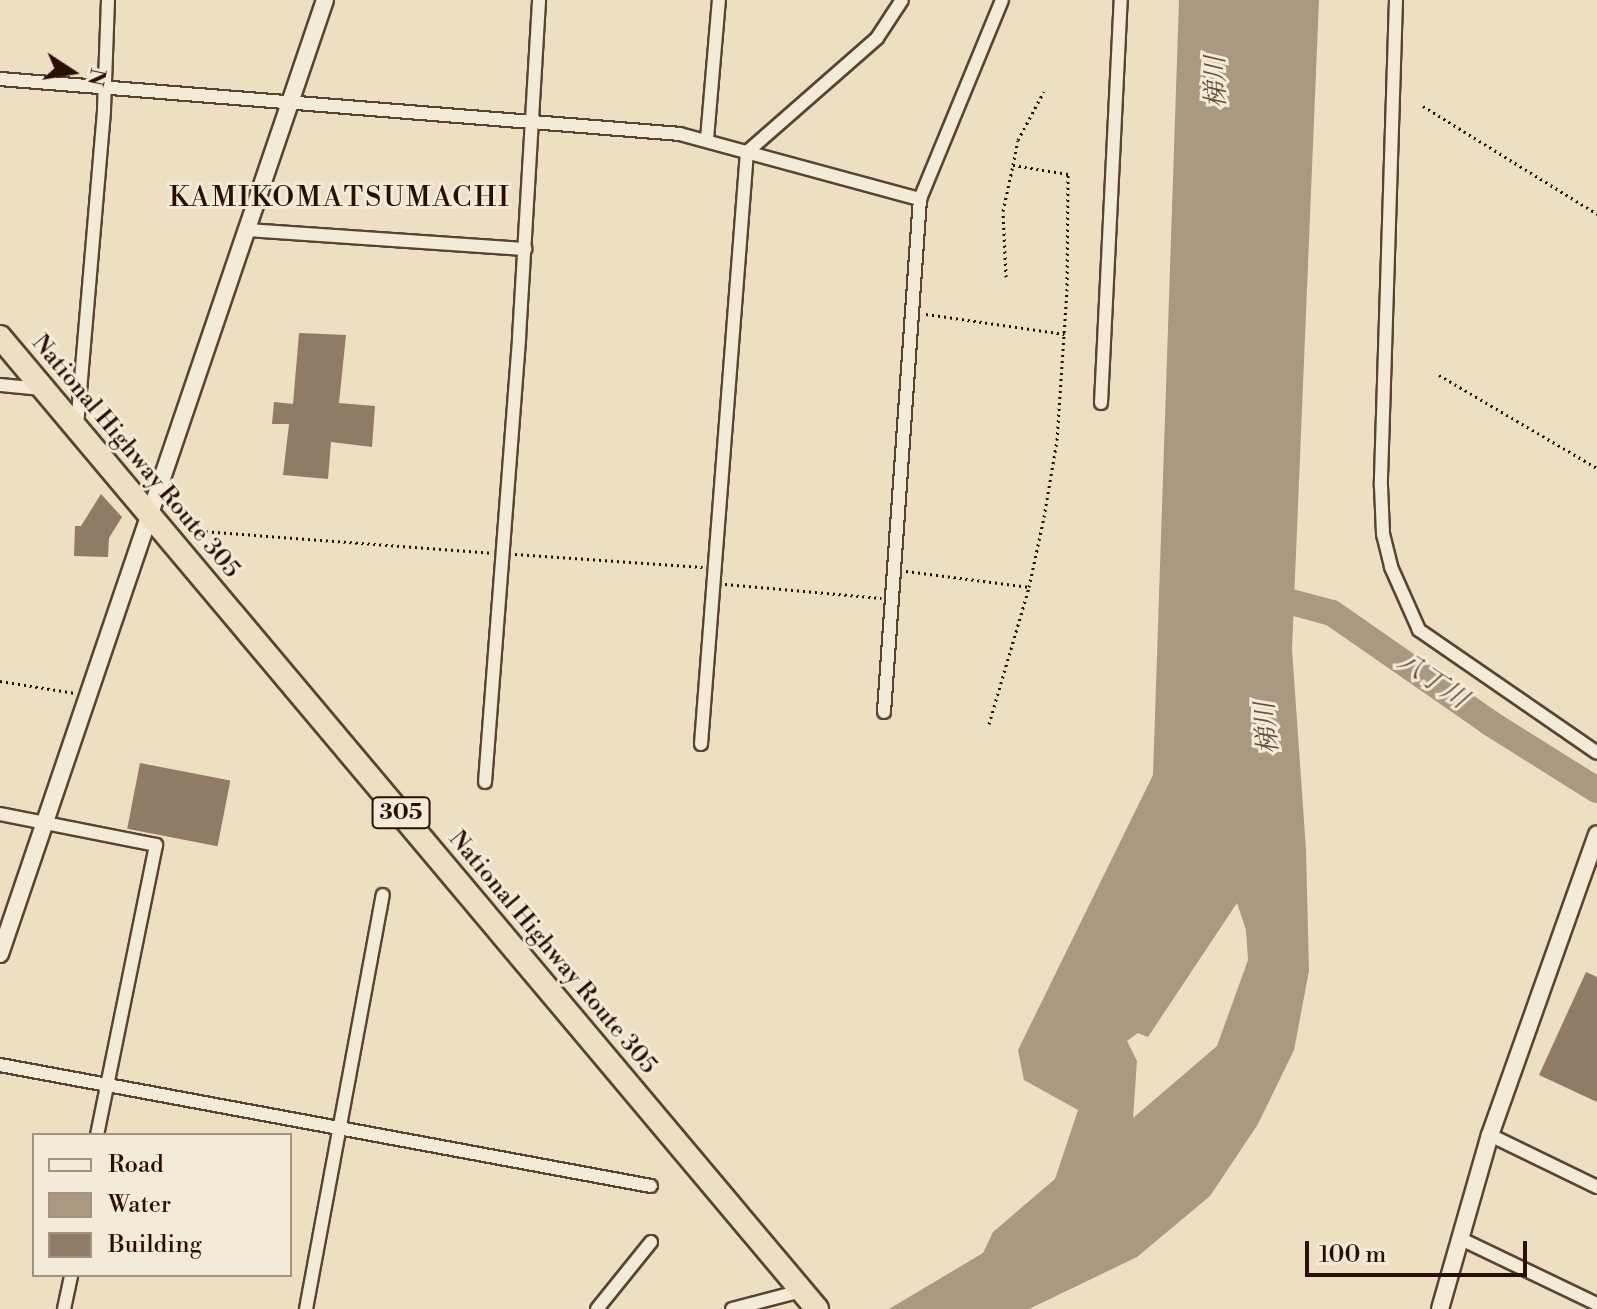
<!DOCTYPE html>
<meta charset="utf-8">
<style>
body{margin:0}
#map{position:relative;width:1597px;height:1309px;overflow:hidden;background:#ecdfc2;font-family:"Libre Bodoni","Noto Serif JP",serif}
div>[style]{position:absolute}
.water>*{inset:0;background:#aa9881}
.river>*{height:26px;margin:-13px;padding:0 13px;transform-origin:13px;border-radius:13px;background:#aa9881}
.building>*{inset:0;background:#8f7b66;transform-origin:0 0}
.path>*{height:3px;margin-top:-1.5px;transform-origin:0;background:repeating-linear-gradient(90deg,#2a0f02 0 2px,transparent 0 6px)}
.roads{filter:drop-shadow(2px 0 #5a4332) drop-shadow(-2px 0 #5a4332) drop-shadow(0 2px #5a4332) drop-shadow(0 -2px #5a4332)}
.minor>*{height:12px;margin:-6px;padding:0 6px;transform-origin:6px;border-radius:6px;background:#f3ead7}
.tertiary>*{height:16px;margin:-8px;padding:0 8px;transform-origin:8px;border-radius:8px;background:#f3ead7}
.trunk>*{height:22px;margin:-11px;padding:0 11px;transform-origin:11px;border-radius:11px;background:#ecdfc2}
span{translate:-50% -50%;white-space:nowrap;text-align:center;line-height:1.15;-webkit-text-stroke:6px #f3ead7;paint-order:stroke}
.shield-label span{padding:2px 6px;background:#f3ead7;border:2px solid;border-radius:6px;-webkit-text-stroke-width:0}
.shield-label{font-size:22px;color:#2a0f02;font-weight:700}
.street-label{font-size:24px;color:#2a0f02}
.water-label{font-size:26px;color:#644d3b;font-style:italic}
.quarter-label{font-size:28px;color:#2a0f02;letter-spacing:2px}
.legend{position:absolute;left:32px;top:1133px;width:260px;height:144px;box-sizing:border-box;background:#f3ead7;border:2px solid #a39282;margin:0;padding:10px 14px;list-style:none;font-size:24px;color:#2a0f02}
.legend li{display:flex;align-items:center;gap:16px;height:40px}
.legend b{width:40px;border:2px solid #a39282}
.north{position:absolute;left:32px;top:32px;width:80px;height:80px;-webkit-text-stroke:6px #f3ead7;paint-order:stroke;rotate:102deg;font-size:22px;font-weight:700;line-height:32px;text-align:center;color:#2a0f02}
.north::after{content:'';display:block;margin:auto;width:28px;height:36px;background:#2a0f02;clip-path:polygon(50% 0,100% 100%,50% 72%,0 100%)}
.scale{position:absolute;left:1305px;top:1241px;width:222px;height:36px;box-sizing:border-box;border:4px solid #2a0f02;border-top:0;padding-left:10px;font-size:24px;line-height:28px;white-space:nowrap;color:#2a0f02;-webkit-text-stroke:6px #f3ead7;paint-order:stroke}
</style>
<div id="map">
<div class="water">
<i style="clip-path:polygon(evenodd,1179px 0,1319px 0,1292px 649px,1306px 850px,1309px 971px,1294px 1050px,1258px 1124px,1210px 1196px,1137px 1257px,1029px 1309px,889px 1309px,983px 1253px,993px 1232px,1055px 1179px,1078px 1110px,1024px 1080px,1018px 1050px,1153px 775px,1179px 0,1237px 903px,1246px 930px,1248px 960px,1217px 1046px,1133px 1118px,1137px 1061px,1127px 1041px,1138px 1033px,1148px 1037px,1237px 903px)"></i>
</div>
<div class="river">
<i style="left:1261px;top:594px;width:73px;rotate:15deg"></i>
<i style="left:1332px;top:613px;width:193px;rotate:34.8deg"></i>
<i style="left:1490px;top:723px;width:126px;rotate:32.1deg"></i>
</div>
<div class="building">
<i style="clip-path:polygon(299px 333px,346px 335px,339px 403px,375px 406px,372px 447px,331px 442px,328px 479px,283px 475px,289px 424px,272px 424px,274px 402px,293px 404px)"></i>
<i style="clip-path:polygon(101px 494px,122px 517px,109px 538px,108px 557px,74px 556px,75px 526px,81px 526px)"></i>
<i style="left:140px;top:763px;width:92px;height:67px;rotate:11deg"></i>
<i style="clip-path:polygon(1586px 972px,1597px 977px,1597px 1102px,1539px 1075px)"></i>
</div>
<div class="path">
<i style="left:1423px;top:106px;width:205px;rotate:31.8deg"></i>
<i style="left:1006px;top:277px;width:66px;rotate:-92.6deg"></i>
<i style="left:1003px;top:211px;width:47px;rotate:-77.7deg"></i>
<i style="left:1013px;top:165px;width:25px;rotate:-79deg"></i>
<i style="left:1018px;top:140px;width:55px;rotate:-62deg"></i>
<i style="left:926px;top:314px;width:140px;rotate:8.2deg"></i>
<i style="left:1439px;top:375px;width:183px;rotate:30.5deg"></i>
<i style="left:188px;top:530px;width:304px;rotate:4.3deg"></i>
<i style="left:515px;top:554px;width:188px;rotate:4deg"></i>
<i style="left:906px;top:571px;width:124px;rotate:7.4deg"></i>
<i style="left:725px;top:584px;width:157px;rotate:5.1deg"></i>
<i style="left:0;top:681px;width:76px;rotate:9.1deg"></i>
<i style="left:989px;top:724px;width:143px;rotate:-73.7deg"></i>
<i style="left:1029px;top:587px;width:72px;rotate:-77.9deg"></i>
<i style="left:1044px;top:517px;width:78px;rotate:-80.4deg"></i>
<i style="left:1057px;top:440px;width:149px;rotate:-86.2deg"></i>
<i style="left:1067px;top:291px;width:117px;rotate:-89.5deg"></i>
<i style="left:1068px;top:174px;width:56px;rotate:-170.7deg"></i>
</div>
<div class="roads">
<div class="minor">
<i style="left:1396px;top:0;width:486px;rotate:91.8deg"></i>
<i style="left:1381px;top:486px;width:48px;rotate:87.6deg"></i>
<i style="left:1383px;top:534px;width:34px;rotate:76deg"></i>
<i style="left:1391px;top:567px;width:69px;rotate:66deg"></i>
<i style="left:1419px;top:630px;width:216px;rotate:34.6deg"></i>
<i style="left:0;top:79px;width:682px;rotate:4.62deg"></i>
<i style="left:680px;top:134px;width:249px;rotate:15.2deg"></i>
<i style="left:707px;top:139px;width:140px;rotate:-85.1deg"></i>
<i style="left:246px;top:230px;width:280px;rotate:3.9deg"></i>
<i style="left:0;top:385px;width:41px;rotate:5.6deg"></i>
<i style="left:1101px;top:403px;width:403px;rotate:-87.2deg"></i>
<i style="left:77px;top:426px;width:318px;rotate:-85.1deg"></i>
<i style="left:104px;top:109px;width:109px;rotate:-87.9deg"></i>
<i style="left:884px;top:712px;width:514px;rotate:-85.99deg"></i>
<i style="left:920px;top:199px;width:215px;rotate:-67.6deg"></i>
<i style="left:701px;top:744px;width:594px;rotate:-85.56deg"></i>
<i style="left:747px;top:152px;width:173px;rotate:-41.2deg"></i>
<i style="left:877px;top:38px;width:45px;rotate:-56.7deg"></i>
<i style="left:485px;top:782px;width:445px;rotate:-85.6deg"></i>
<i style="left:519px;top:338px;width:339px;rotate:-86.6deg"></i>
<i style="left:0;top:814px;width:159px;rotate:11.2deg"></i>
<i style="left:156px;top:845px;width:296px;rotate:101.5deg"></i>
<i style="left:0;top:1065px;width:662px;rotate:10.53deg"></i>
<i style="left:1490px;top:1135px;width:119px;rotate:25.9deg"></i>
<i style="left:1459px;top:1238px;width:153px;rotate:25.6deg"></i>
<i style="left:64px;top:1309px;width:35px;rotate:-78deg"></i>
<i style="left:306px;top:1309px;width:421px;rotate:-79.5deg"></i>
<i style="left:597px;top:1309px;width:86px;rotate:-51.1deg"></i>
<i style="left:732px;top:1309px;width:71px;rotate:-14.6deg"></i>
</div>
<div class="tertiary">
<i style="left:0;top:954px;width:1008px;rotate:-71.19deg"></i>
<i style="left:1440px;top:1309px;width:181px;rotate:-74deg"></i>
<i style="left:1490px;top:1135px;width:319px;rotate:-70.4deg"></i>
</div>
<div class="trunk">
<i style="left:0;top:337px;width:1270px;rotate:49.95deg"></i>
</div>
</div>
<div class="shield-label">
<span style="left:401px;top:813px">305</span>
</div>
<div class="street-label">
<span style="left:135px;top:457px;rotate:50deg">National Highway Route 305</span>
<span style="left:552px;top:953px;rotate:50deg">National Highway Route 305</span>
</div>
<div class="water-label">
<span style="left:1217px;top:82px;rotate:-91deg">梯川</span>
<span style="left:1432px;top:681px;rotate:34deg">八丁川</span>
<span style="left:1268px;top:728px;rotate:-95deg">梯川</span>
</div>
<div class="quarter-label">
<span style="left:340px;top:198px">KAMIKOMATSUMACHI</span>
</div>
<ul class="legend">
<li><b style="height:10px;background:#f3ead7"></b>Road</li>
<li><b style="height:22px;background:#aa9881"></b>Water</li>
<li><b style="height:22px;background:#8f7b66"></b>Building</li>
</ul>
<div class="north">N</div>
<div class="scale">100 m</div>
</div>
